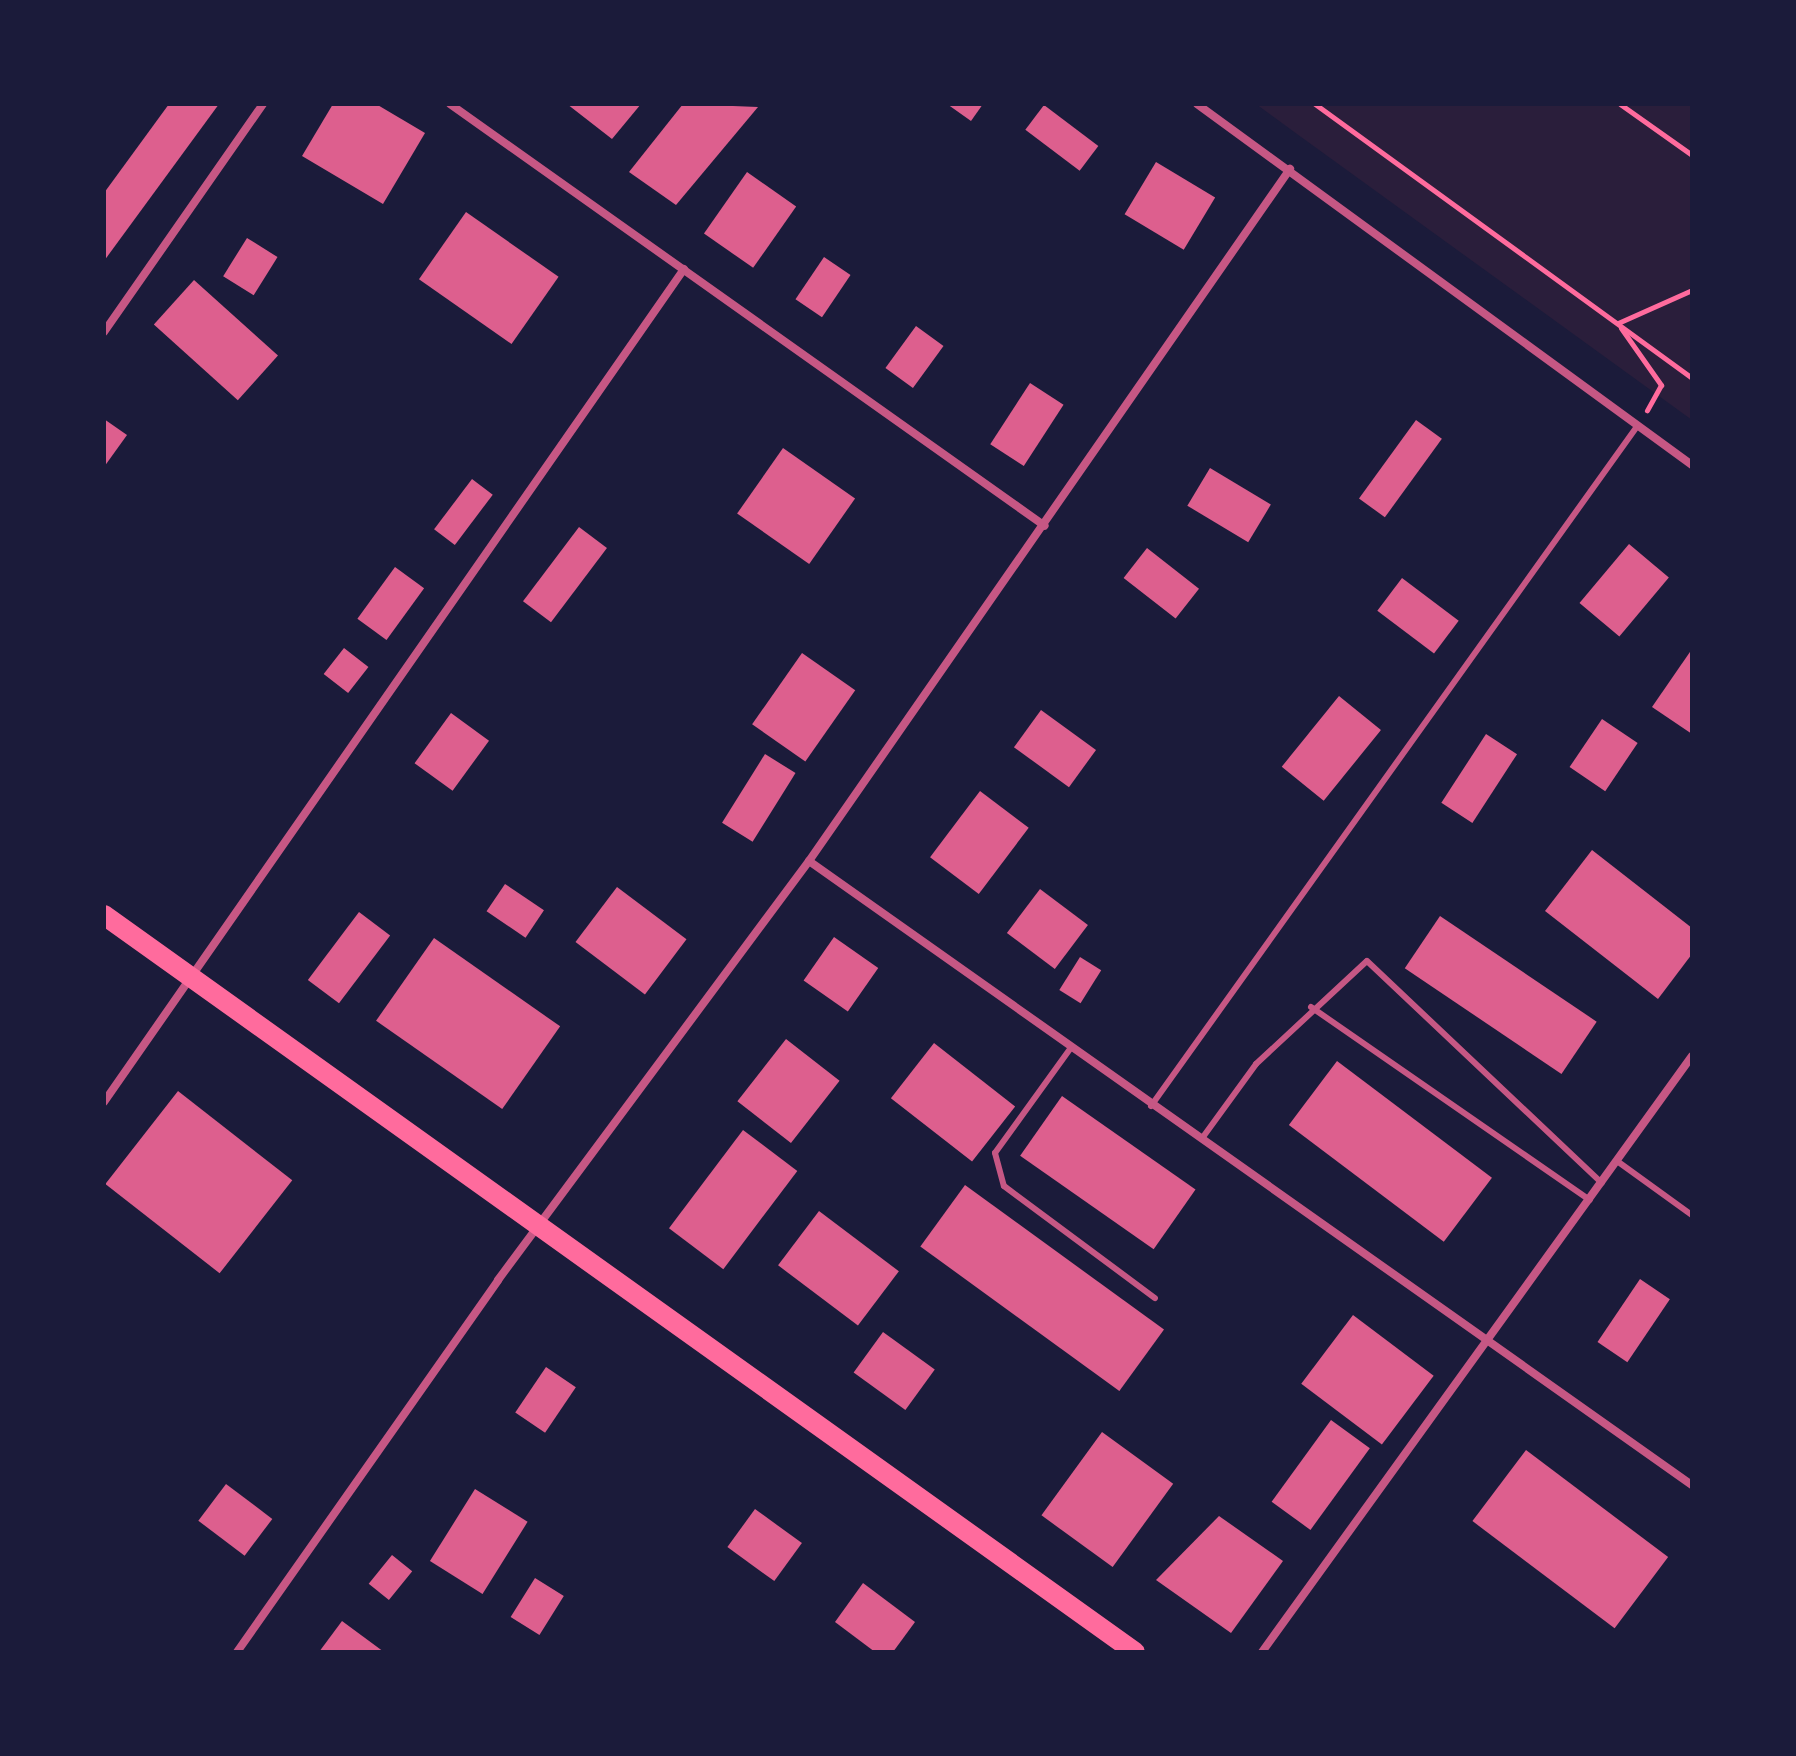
<!DOCTYPE html>
<style>
body{margin:0}
#map{position:relative;width:1796px;height:1756px;overflow:hidden;background:#1b1b3a;font-family:"Fira Sans",sans-serif}
div>[style]{position:absolute}
.green>*{inset:0;background:#2a1e3b}
.building>*{inset:0;background:#dd5f8e;transform-origin:0 0}
.path>*{height:5px;margin:-2.5px;padding:0 2.5px;transform-origin:2.5px;border-radius:2.5px;background:#ff6b9d}
.service>*{height:6px;margin:-3px;padding:0 3px;transform-origin:3px;border-radius:3px;background:#c65784}
.minor>*{height:8px;margin:-4px;padding:0 4px;transform-origin:4px;border-radius:4px;background:#c65784}
.primary>*{height:20px;margin:-10px;padding:0 10px;transform-origin:10px;border-radius:10px;background:#ff6b9d}
span{translate:-50% -50%;white-space:nowrap;text-align:center;line-height:1.15;-webkit-text-stroke:8px #1b1b3a;paint-order:stroke}
.frame{position:absolute;inset:0;border:106px solid #1b1b3a;pointer-events:none}
</style>
<div id="map">
<div class="green">
<i style="clip-path:polygon(1256px 104px,1692px 104px,1692px 420px,1297px 134px)"></i>
</div>
<div class="building">
<i style="clip-path:polygon(169px 104px,219px 104px,104px 261px,104px 193px)"></i>
<i style="clip-path:polygon(333px 104px,376px 104px,425px 133px,383px 204px,302px 156px)"></i>
<i style="clip-path:polygon(567px 104px,641px 104px,612px 139px)"></i>
<i style="clip-path:polygon(683px 104px,758px 107px,676px 205px,629px 172px)"></i>
<i style="clip-path:polygon(947px 104px,983px 104px,971px 121px)"></i>
<i style="left:1044px;top:105px;width:68px;height:31px;rotate:37deg"></i>
<i style="left:1156px;top:162px;width:69px;height:61px;rotate:31deg"></i>
<i style="left:747px;top:172px;width:60px;height:75px;rotate:35deg"></i>
<i style="left:466px;top:212px;width:113px;height:82px;rotate:35deg"></i>
<i style="left:247px;top:238px;width:36px;height:45px;rotate:32deg"></i>
<i style="left:824px;top:257px;width:32px;height:51px;rotate:34deg"></i>
<i style="left:194px;top:280px;width:113px;height:60px;rotate:42deg"></i>
<i style="left:916px;top:326px;width:34px;height:52px;rotate:36deg"></i>
<i style="left:1030px;top:383px;width:40px;height:73px;rotate:33deg"></i>
<i style="clip-path:polygon(104px 419px,127px 435px,104px 467px)"></i>
<i style="left:1416px;top:420px;width:32px;height:97px;rotate:36deg"></i>
<i style="left:783px;top:448px;width:88px;height:80px;rotate:35deg"></i>
<i style="left:1210px;top:468px;width:71px;height:44px;rotate:31deg"></i>
<i style="left:472px;top:479px;width:26px;height:63px;rotate:37deg"></i>
<i style="left:579px;top:527px;width:35px;height:93px;rotate:37deg"></i>
<i style="left:1629px;top:544px;width:52px;height:77px;rotate:40deg"></i>
<i style="left:1147px;top:548px;width:66px;height:38px;rotate:38deg"></i>
<i style="left:395px;top:567px;width:36px;height:64px;rotate:36deg"></i>
<i style="left:1402px;top:578px;width:71px;height:41px;rotate:37deg"></i>
<i style="left:344px;top:648px;width:31px;height:33px;rotate:38deg"></i>
<i style="clip-path:polygon(1692px 649px,1692px 734px,1652px 707px)"></i>
<i style="left:802px;top:653px;width:65px;height:87px;rotate:35deg"></i>
<i style="left:1339px;top:696px;width:54px;height:91px;rotate:39deg"></i>
<i style="left:1041px;top:710px;width:68px;height:46px;rotate:36deg"></i>
<i style="left:451px;top:713px;width:47px;height:62px;rotate:36deg"></i>
<i style="left:1602px;top:719px;width:43px;height:58px;rotate:34deg"></i>
<i style="left:1486px;top:734px;width:37px;height:82px;rotate:33deg"></i>
<i style="left:765px;top:754px;width:36px;height:81px;rotate:32deg"></i>
<i style="left:980px;top:791px;width:61px;height:83px;rotate:37deg"></i>
<i style="clip-path:polygon(1592px 850px,1692px 928px,1692px 954px,1658px 999px,1545px 911px)"></i>
<i style="left:505px;top:884px;width:47px;height:33px;rotate:34deg"></i>
<i style="left:617px;top:887px;width:87px;height:69px;rotate:37deg"></i>
<i style="left:1040px;top:889px;width:60px;height:55px;rotate:37deg"></i>
<i style="left:359px;top:912px;width:39px;height:85px;rotate:37deg"></i>
<i style="left:1440px;top:916px;width:189px;height:63px;rotate:34deg"></i>
<i style="left:834px;top:937px;width:54px;height:53px;rotate:35deg"></i>
<i style="left:434px;top:938px;width:154px;height:101px;rotate:35deg"></i>
<i style="left:1080px;top:957px;width:25px;height:39px;rotate:32deg"></i>
<i style="left:786px;top:1039px;width:68px;height:79px;rotate:38deg"></i>
<i style="left:934px;top:1043px;width:103px;height:70px;rotate:38deg"></i>
<i style="left:1337px;top:1061px;width:194px;height:80px;rotate:37deg"></i>
<i style="left:178px;top:1091px;width:145px;height:118px;rotate:38deg"></i>
<i style="left:1062px;top:1096px;width:163px;height:73px;rotate:35deg"></i>
<i style="left:743px;top:1130px;width:68px;height:123px;rotate:37deg"></i>
<i style="left:965px;top:1185px;width:246px;height:76px;rotate:36deg"></i>
<i style="left:819px;top:1211px;width:100px;height:68px;rotate:37deg"></i>
<i style="left:1640px;top:1279px;width:36px;height:76px;rotate:34deg"></i>
<i style="left:1353px;top:1315px;width:101px;height:86px;rotate:37deg"></i>
<i style="left:883px;top:1332px;width:64px;height:50px;rotate:36deg"></i>
<i style="left:546px;top:1367px;width:36px;height:55px;rotate:34deg"></i>
<i style="left:1331px;top:1420px;width:48px;height:101px;rotate:36deg"></i>
<i style="left:1102px;top:1432px;width:88px;height:103px;rotate:36deg"></i>
<i style="left:1526px;top:1450px;width:178px;height:89px;rotate:37deg"></i>
<i style="left:226px;top:1484px;width:58px;height:46px;rotate:37deg"></i>
<i style="left:475px;top:1489px;width:62px;height:85px;rotate:32deg"></i>
<i style="left:755px;top:1509px;width:58px;height:47px;rotate:36deg"></i>
<i style="clip-path:polygon(1219px 1516px,1283px 1561px,1231px 1633px,1156px 1580px)"></i>
<i style="left:392px;top:1555px;width:26px;height:37px;rotate:39deg"></i>
<i style="left:535px;top:1578px;width:34px;height:46px;rotate:32deg"></i>
<i style="clip-path:polygon(863px 1583px,915px 1622px,893px 1652px,875px 1652px,835px 1622px)"></i>
<i style="clip-path:polygon(342px 1621px,384px 1652px,319px 1652px)"></i>
</div>
<div class="path">
<i style="left:1315px;top:104px;width:466px;rotate:36deg"></i>
<i style="left:1620px;top:104px;width:88px;rotate:35.3deg"></i>
<i style="left:1618px;top:323px;width:81px;rotate:-24deg"></i>
<i style="left:1621px;top:328px;width:70px;rotate:54.9deg"></i>
<i style="left:1661px;top:385px;width:29px;rotate:119deg"></i>
</div>
<div class="service">
<i style="left:1311px;top:1007px;width:339px;rotate:34.7deg"></i>
<i style="left:1070px;top:1049px;width:128px;rotate:125.8deg"></i>
<i style="left:995px;top:1153px;width:34px;rotate:75deg"></i>
<i style="left:1004px;top:1186px;width:188px;rotate:36.6deg"></i>
<i style="left:1151px;top:1106px;width:837px;rotate:-54.43deg"></i>
<i style="left:1203px;top:1137px;width:90px;rotate:-54deg"></i>
<i style="left:1256px;top:1064px;width:151px;rotate:-42.9deg"></i>
<i style="left:1367px;top:961px;width:323px;rotate:43.4deg"></i>
<i style="left:1617px;top:1161px;width:92px;rotate:35.8deg"></i>
</div>
<div class="minor">
<i style="left:450px;top:104px;width:729px;rotate:35.35deg"></i>
<i style="left:1197px;top:104px;width:613px;rotate:36.1deg"></i>
<i style="left:104px;top:332px;width:278px;rotate:-55.1deg"></i>
<i style="left:809px;top:861px;width:1081px;rotate:35.25deg"></i>
<i style="left:104px;top:1102px;width:1015px;rotate:-55.15deg"></i>
<i style="left:237px;top:1652px;width:454px;rotate:-54.9deg"></i>
<i style="left:498px;top:1280px;width:522px;rotate:-53.42deg"></i>
<i style="left:809px;top:861px;width:843px;rotate:-55.2deg"></i>
<i style="left:1262px;top:1652px;width:735px;rotate:-54.19deg"></i>
</div>
<div class="primary">
<i style="left:104px;top:915px;width:1267px;rotate:35.56deg"></i>
</div>
<div class="frame"></div>
</div>
